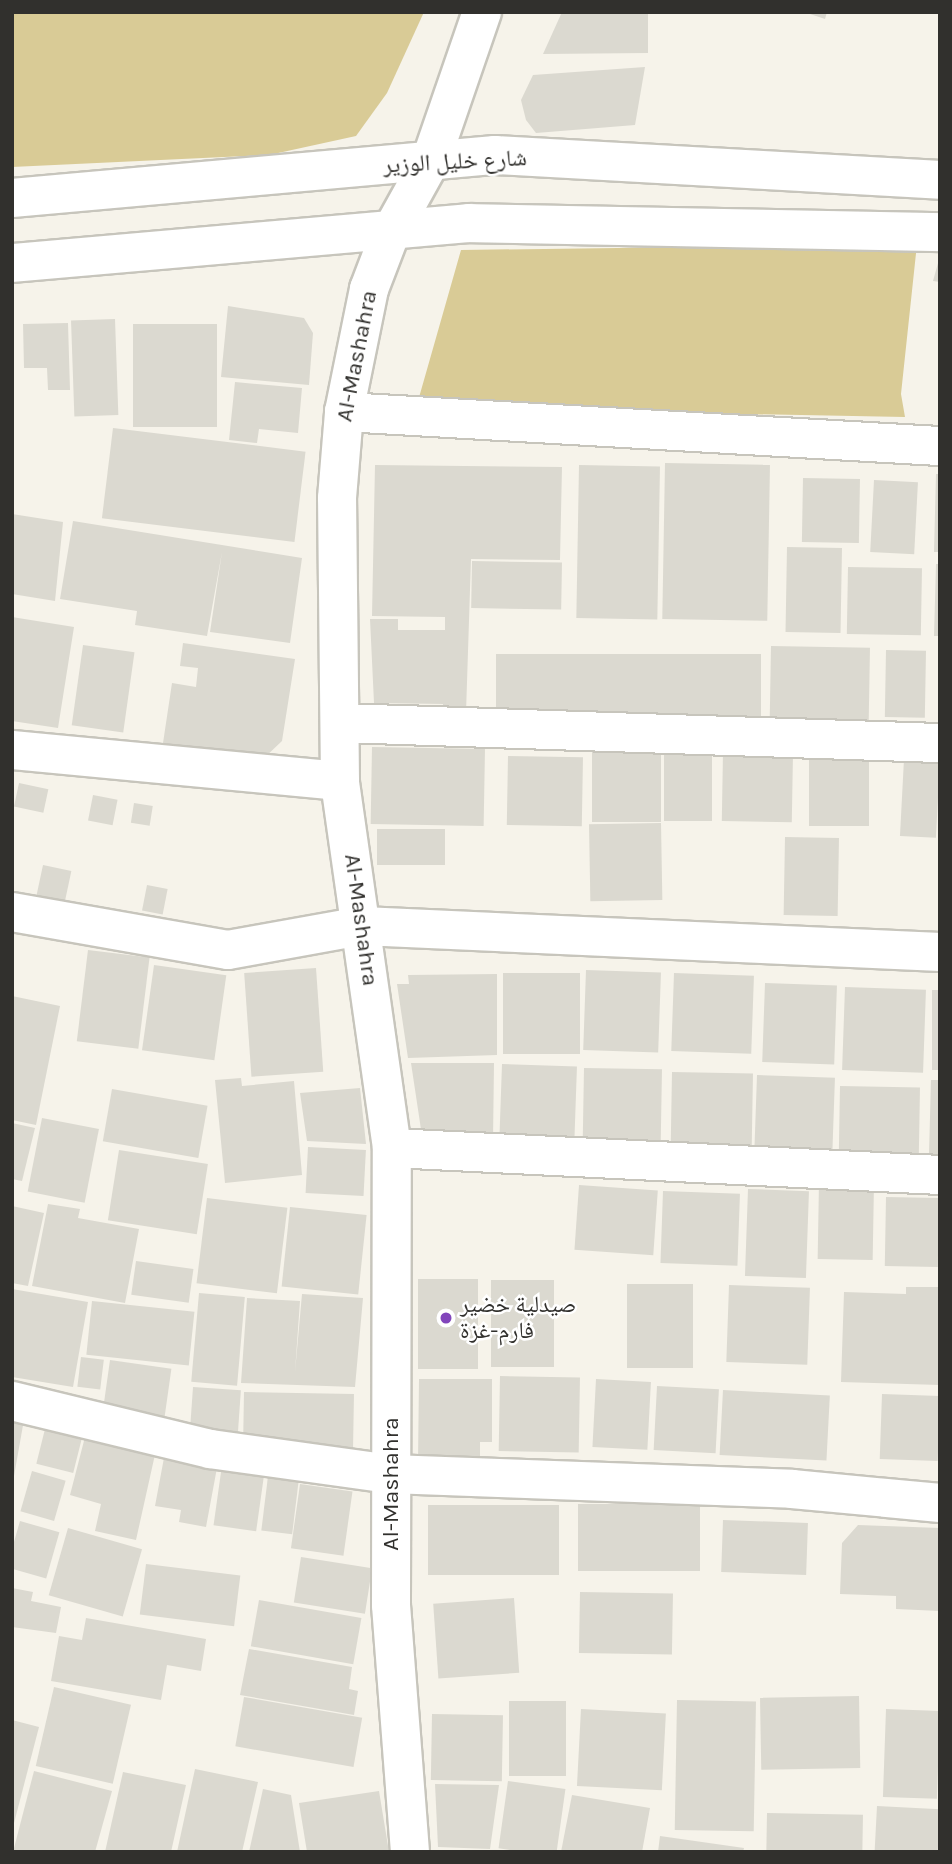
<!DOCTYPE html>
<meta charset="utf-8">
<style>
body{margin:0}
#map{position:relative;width:952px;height:1864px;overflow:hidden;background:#f6f3ea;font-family:Karla,"Noto Naskh Arabic",sans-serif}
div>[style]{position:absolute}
.green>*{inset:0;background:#d9cb96}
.building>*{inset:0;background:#dbd9d0;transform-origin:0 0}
.roads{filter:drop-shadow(2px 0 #c7c5bc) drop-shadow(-2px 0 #c7c5bc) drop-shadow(0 2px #c7c5bc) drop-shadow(0 -2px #c7c5bc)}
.minor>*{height:38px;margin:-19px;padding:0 19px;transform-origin:19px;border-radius:19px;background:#fff}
.dots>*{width:19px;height:19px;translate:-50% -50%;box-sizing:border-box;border:4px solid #fff;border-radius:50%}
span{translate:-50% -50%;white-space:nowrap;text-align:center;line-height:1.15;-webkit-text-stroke:5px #fff;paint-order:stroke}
.street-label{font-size:23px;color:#31302d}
.poi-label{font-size:23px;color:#31302d}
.left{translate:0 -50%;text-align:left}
.frame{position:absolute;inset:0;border:14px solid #31302d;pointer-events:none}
</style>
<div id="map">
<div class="green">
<i style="clip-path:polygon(12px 12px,424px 12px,387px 93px,356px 136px,269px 155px,12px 167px)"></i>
<i style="clip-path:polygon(917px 244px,901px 394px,905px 417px,416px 408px,461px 250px)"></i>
</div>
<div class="building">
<i style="clip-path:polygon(562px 12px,648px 12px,648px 53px,543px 54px)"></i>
<i style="clip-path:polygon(804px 12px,827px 12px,825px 19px)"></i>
<i style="clip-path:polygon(645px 67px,635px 125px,536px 133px,526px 120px,521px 100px,533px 75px)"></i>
<i style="clip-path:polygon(940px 256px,940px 282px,933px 281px)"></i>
<i style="clip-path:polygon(228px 306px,304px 318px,313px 333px,309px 385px,221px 377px)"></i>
<i style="left:115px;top:319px;width:96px;height:44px;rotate:88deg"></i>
<i style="clip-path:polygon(68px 323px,70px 390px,48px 390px,47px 368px,24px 368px,23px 324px)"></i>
<i style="left:217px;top:324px;width:103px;height:84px;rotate:90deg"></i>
<i style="clip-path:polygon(235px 382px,302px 388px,298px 433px,259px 429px,257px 443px,229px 440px)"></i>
<i style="left:113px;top:428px;width:194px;height:91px;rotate:7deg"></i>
<i style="left:665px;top:463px;width:105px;height:156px;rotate:1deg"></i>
<i style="clip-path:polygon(375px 465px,562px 467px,560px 560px,471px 559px,466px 713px,443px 713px,443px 704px,374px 703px,370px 619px,398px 619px,398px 630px,445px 630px,445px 617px,372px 616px)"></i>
<i style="left:579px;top:465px;width:81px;height:153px;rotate:1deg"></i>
<i style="clip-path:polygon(936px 474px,940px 474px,940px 552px,934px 552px)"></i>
<i style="left:803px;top:478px;width:57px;height:64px;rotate:1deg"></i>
<i style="left:874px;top:480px;width:44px;height:72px;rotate:3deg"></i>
<i style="clip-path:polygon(12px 514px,63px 522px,55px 601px,12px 594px)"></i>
<i style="clip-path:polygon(73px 521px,302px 558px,290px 643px,210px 632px,222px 552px,207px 636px,135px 625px,137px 611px,60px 599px)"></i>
<i style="left:787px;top:547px;width:55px;height:85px;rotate:1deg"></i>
<i style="left:472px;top:561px;width:90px;height:47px;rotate:1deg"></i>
<i style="clip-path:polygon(936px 564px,940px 564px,940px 636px,934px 636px)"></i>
<i style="left:848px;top:567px;width:74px;height:67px;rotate:1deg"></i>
<i style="clip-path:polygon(12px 617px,74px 627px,58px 728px,12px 721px)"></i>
<i style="clip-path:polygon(183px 643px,295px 659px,282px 741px,263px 759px,163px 743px,172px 683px,196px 687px,198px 668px,180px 666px)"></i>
<i style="left:83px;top:645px;width:52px;height:81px;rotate:8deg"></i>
<i style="left:771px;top:646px;width:99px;height:86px;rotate:1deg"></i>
<i style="left:886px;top:650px;width:40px;height:67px;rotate:1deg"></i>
<i style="left:496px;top:654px;width:265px;height:65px"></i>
<i style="left:372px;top:747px;width:113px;height:77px;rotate:1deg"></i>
<i style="left:664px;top:750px;width:48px;height:71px"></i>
<i style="left:592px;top:752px;width:69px;height:70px"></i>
<i style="left:723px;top:752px;width:70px;height:69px;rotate:1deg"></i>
<i style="left:508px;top:756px;width:75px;height:69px;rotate:1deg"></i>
<i style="left:809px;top:757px;width:60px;height:69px"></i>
<i style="left:904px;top:759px;width:36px;height:77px;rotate:3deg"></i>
<i style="left:19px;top:783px;width:30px;height:24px;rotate:12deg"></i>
<i style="left:93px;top:795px;width:25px;height:26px;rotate:11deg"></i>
<i style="left:134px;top:803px;width:19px;height:20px;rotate:9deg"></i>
<i style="left:661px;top:823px;width:77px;height:72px;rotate:89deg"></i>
<i style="left:377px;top:829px;width:68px;height:36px"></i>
<i style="left:785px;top:837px;width:54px;height:78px;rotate:1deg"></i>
<i style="left:43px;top:865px;width:29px;height:32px;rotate:12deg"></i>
<i style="left:147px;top:885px;width:21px;height:26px;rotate:11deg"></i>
<i style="left:88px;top:950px;width:62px;height:92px;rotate:7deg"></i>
<i style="left:154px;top:965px;width:73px;height:86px;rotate:8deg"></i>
<i style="left:316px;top:968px;width:104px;height:72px;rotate:86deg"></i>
<i style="left:586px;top:970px;width:75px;height:80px;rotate:2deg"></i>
<i style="left:503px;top:973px;width:77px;height:81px"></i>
<i style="left:674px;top:973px;width:80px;height:78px;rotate:2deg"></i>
<i style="clip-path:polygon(497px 974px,497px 1055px,408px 1058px,397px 984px,409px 984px,408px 975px)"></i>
<i style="left:765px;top:983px;width:72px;height:79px;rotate:2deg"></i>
<i style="left:845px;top:987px;width:81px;height:83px;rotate:2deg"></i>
<i style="left:932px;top:990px;width:8px;height:80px"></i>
<i style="clip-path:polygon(12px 996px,60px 1006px,36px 1125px,12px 1120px)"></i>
<i style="clip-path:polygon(411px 1063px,494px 1063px,493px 1140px,422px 1136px)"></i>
<i style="left:502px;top:1064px;width:75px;height:73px;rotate:2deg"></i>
<i style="left:584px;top:1068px;width:78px;height:81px;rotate:1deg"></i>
<i style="left:672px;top:1072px;width:81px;height:77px;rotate:1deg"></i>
<i style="left:757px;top:1075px;width:78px;height:77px;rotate:2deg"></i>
<i style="clip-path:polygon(241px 1078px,242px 1086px,294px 1081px,302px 1175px,225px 1183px,215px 1080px)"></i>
<i style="clip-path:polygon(931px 1080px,940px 1080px,940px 1155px,929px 1154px)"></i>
<i style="left:840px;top:1086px;width:80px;height:73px;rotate:1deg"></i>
<i style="clip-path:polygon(360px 1088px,366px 1144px,307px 1141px,300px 1093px)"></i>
<i style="left:112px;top:1089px;width:97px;height:53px;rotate:10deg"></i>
<i style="left:42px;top:1118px;width:58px;height:75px;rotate:11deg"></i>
<i style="clip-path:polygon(12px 1123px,35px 1128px,22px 1181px,12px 1179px)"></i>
<i style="left:308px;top:1147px;width:58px;height:46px;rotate:3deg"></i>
<i style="left:119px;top:1150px;width:90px;height:71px;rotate:9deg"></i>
<i style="left:819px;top:1182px;width:55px;height:77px;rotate:1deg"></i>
<i style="left:579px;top:1185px;width:79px;height:65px;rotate:4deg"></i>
<i style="left:748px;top:1189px;width:61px;height:87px;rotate:2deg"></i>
<i style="left:663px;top:1191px;width:77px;height:72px;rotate:2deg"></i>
<i style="left:886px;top:1197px;width:53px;height:69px;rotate:1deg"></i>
<i style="left:207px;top:1198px;width:81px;height:86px;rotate:7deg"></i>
<i style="clip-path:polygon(48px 1204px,80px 1209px,78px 1218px,139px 1229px,125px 1303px,32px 1286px)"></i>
<i style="clip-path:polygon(12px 1206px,44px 1213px,28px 1286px,12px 1283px)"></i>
<i style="left:290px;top:1207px;width:77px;height:80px;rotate:6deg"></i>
<i style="left:136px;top:1261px;width:58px;height:34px;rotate:8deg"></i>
<i style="left:418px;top:1279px;width:60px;height:90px"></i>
<i style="left:491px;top:1280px;width:63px;height:87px"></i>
<i style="left:693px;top:1284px;width:84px;height:66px;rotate:90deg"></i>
<i style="left:729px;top:1285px;width:81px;height:77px;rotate:2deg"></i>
<i style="clip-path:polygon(906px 1287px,940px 1287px,940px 1385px,841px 1382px,844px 1292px,906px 1294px)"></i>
<i style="clip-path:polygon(12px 1289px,88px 1302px,73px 1387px,12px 1377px)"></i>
<i style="left:199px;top:1293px;width:46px;height:89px;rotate:5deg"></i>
<i style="clip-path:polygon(302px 1294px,363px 1298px,355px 1387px,241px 1383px,247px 1298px,300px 1301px,295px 1372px)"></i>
<i style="left:92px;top:1301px;width:103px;height:54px;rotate:6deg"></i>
<i style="left:81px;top:1357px;width:23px;height:30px;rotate:7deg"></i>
<i style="left:110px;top:1360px;width:62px;height:57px;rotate:8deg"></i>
<i style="left:500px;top:1376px;width:80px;height:75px;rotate:1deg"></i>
<i style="clip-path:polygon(419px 1379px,492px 1379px,492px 1442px,480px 1442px,480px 1460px,418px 1460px)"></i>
<i style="left:596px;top:1379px;width:55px;height:68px;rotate:3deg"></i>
<i style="left:657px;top:1386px;width:62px;height:64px;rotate:3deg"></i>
<i style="left:193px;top:1387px;width:48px;height:41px;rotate:4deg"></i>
<i style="left:723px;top:1390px;width:107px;height:65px;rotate:3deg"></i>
<i style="left:244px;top:1392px;width:110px;height:54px;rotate:1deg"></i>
<i style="left:882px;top:1394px;width:58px;height:65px;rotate:2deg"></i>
<i style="clip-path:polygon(12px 1412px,25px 1414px,14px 1476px,12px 1476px)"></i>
<i style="left:47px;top:1421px;width:38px;height:44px;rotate:14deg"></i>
<i style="clip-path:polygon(86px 1433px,156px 1450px,136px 1540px,95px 1531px,101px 1504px,70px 1495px)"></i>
<i style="clip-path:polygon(166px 1447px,219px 1457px,206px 1527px,179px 1522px,181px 1510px,155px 1506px)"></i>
<i style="left:223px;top:1458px;width:43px;height:68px;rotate:8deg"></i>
<i style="left:269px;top:1468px;width:31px;height:63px;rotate:7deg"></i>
<i style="left:32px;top:1471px;width:35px;height:42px;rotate:16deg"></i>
<i style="left:300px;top:1484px;width:53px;height:65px;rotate:8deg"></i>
<i style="left:578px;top:1504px;width:122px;height:67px"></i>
<i style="left:559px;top:1505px;width:70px;height:131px;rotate:90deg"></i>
<i style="left:723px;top:1520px;width:85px;height:52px;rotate:2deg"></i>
<i style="left:20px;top:1521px;width:41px;height:48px;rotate:16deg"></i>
<i style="clip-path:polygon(858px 1525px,940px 1528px,940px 1611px,896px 1609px,896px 1596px,840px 1594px,842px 1543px)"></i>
<i style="left:68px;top:1528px;width:77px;height:70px;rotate:16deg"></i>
<i style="left:301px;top:1557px;width:72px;height:46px;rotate:9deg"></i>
<i style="left:146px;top:1564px;width:95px;height:51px;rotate:7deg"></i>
<i style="clip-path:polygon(12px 1588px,33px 1592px,31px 1601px,61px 1607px,56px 1633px,12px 1627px)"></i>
<i style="left:580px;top:1592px;width:93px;height:61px;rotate:1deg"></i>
<i style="left:514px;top:1598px;width:75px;height:81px;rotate:86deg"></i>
<i style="left:259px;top:1600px;width:104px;height:47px;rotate:10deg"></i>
<i style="clip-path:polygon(86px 1618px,206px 1639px,201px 1671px,167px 1665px,161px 1700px,51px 1681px,59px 1636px,82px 1640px)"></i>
<i style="clip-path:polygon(249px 1649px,352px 1667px,349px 1689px,358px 1691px,354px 1715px,240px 1695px)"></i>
<i style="left:54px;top:1687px;width:79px;height:81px;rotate:13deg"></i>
<i style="left:859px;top:1696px;width:72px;height:99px;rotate:89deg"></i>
<i style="left:244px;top:1697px;width:120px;height:50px;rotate:10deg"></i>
<i style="left:677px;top:1700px;width:79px;height:130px;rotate:1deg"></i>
<i style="left:509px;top:1701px;width:57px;height:75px"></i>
<i style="left:581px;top:1709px;width:85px;height:77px;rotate:3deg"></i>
<i style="left:886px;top:1709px;width:54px;height:88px;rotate:2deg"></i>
<i style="left:432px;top:1714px;width:71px;height:66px;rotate:1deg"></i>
<i style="clip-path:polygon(12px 1720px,39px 1727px,13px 1827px,12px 1827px)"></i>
<i style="clip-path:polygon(195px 1769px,258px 1782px,242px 1852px,177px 1852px)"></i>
<i style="clip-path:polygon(34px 1771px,112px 1791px,95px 1852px,13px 1852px)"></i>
<i style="clip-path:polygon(123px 1772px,186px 1785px,171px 1852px,105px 1852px)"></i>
<i style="left:508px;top:1781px;width:58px;height:68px;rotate:8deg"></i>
<i style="clip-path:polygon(435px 1784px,499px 1785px,490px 1849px,438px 1847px)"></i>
<i style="clip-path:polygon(263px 1789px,291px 1795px,300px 1852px,249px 1852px)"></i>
<i style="clip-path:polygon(379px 1791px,389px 1852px,307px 1852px,299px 1803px)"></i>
<i style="clip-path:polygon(572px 1795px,650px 1808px,642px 1852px,561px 1852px)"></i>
<i style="left:877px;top:1806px;width:63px;height:46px;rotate:3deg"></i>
<i style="left:767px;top:1813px;width:96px;height:39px;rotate:1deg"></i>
<i style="clip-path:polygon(660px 1836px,744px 1848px,743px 1852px,658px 1852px)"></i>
</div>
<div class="roads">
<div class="minor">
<i style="left:12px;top:198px;width:485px;rotate:-5.1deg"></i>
<i style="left:495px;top:155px;width:446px;rotate:3.2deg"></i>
<i style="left:12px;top:263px;width:459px;rotate:-5deg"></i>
<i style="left:469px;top:223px;width:471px;rotate:1.1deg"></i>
<i style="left:344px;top:412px;width:597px;rotate:3.27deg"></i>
<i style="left:342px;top:723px;width:598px;rotate:1.92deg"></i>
<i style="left:12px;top:750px;width:329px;rotate:5.4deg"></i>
<i style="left:12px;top:912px;width:219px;rotate:10deg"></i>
<i style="left:228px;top:950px;width:136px;rotate:-10.2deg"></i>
<i style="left:362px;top:926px;width:579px;rotate:2.58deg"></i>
<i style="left:392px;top:1148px;width:549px;rotate:2.82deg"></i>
<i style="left:12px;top:1401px;width:204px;rotate:13.6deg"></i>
<i style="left:210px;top:1449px;width:182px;rotate:7.9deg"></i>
<i style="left:390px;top:1474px;width:402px;rotate:2.1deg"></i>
<i style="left:792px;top:1489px;width:149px;rotate:5.4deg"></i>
<i style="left:410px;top:1852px;width:248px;rotate:-94.4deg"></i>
<i style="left:391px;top:1605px;width:457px;rotate:-89.9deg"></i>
<i style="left:392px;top:1148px;width:371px;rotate:-98.1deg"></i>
<i style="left:340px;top:781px;width:283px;rotate:-90.6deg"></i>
<i style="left:337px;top:498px;width:86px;rotate:-85.3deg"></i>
<i style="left:344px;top:412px;width:126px;rotate:-78.5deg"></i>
<i style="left:369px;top:289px;width:59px;rotate:-69.1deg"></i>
<i style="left:390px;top:234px;width:85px;rotate:-61deg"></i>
<i style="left:431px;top:160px;width:157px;rotate:-71deg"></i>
</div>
</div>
<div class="dots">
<i style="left:446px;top:1318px;background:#8245bb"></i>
</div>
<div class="street-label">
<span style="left:455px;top:162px;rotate:-3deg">شارع خليل الوزير</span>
<span style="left:357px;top:356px;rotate:-79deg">Al-Mashahra</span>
<span style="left:361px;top:920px;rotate:82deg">Al-Mashahra</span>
<span style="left:391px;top:1484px;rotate:-90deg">Al-Mashahra</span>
</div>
<div class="poi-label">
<span class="left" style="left:460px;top:1318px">صيدلية خضير<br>فارم-غزة</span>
</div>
<div class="frame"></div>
</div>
